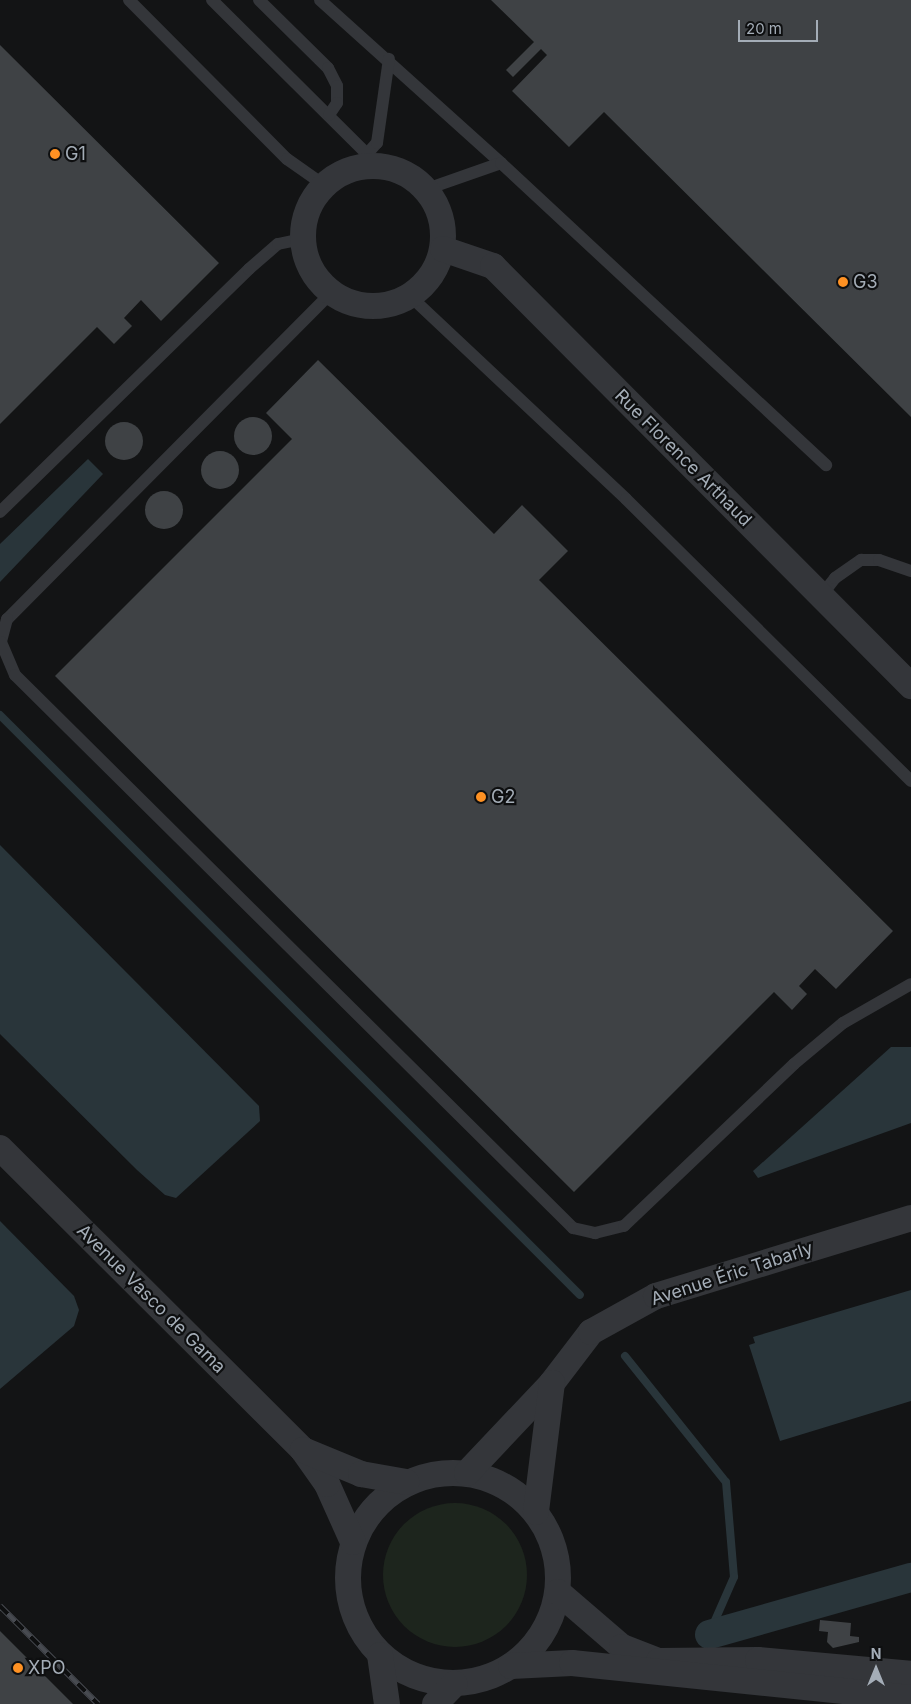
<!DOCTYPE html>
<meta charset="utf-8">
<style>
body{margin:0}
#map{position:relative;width:911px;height:1704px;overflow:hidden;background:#131415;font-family:Inter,sans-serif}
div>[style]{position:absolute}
.green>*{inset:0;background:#1d251d}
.round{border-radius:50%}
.water>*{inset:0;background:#29353a}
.stream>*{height:8px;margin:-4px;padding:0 4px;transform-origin:4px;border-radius:4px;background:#29353a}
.canal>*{height:29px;margin:-14.5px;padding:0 14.5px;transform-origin:14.5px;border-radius:14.5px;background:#29353a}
.building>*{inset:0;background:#3f4245}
.lane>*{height:12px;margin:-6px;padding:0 6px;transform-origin:6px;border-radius:6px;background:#34363a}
.street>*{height:26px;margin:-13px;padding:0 13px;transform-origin:13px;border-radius:13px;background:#34363a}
.street>.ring{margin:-13px;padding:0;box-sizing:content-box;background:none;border:26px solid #34363a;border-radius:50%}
.rail>*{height:5.5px;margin-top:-2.75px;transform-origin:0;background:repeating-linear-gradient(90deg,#0e0f10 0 11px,#474a50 0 22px);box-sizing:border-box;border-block:1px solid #474a50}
.dots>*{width:14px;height:14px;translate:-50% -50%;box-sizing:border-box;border:2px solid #0e0f10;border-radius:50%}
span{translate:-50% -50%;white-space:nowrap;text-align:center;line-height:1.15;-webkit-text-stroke:4.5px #0e0f10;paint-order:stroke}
.poi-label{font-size:18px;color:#a4adb7}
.left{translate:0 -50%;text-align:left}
.street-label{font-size:18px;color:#a4adb7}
.north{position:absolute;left:851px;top:1644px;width:50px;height:50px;-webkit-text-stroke:4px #0e0f10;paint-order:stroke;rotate:0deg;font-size:14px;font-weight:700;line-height:20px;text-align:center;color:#a4adb7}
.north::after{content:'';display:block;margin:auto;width:18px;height:22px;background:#a4adb7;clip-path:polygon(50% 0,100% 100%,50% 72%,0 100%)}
.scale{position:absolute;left:738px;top:20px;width:80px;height:22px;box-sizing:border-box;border:2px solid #a4adb7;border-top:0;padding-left:6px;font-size:15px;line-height:18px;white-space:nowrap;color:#a4adb7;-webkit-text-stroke:4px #0e0f10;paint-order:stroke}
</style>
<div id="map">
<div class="green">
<i class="round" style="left:383px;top:1503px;width:144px;height:144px"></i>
</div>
<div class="water">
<i style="clip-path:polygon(88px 459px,103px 474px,0 582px,0 544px)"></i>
<i style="clip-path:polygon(0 845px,259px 1106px,260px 1121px,176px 1198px,165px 1195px,137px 1170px,0 1034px)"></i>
<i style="clip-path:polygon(891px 1047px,911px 1047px,911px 1123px,758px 1178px,753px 1171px)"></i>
<i style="clip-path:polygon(0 1221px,74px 1296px,79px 1310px,74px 1326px,0 1389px)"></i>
<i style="clip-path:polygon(911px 1290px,911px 1401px,780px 1441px,749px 1345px,755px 1343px,753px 1337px)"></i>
</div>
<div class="stream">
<i style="left:0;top:715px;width:820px;rotate:45deg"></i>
<i style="left:625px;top:1356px;width:161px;rotate:51.3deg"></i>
<i style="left:726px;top:1482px;width:95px;rotate:85.2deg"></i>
<i style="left:734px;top:1577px;width:62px;rotate:113.7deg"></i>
</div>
<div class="canal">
<i style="left:709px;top:1634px;width:210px;rotate:-15.8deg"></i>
</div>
<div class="building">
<i style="clip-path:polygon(491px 0,911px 0,911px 417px,604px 112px,569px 147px,512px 91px,547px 55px,541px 49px,513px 77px,506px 70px,534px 42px)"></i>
<i style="clip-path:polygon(0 45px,219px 263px,161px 321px,141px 300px,124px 318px,132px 326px,114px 344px,97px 327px,0 424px)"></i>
<i style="clip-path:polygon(318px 360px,494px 534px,522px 505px,568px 551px,539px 580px,893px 931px,836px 989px,815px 969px,799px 986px,807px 994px,792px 1010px,774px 992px,574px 1192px,55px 676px,292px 439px,266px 413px)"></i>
<i class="round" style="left:234px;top:417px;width:38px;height:38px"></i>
<i class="round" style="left:105px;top:422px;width:38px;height:38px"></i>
<i class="round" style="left:201px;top:451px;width:38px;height:38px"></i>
<i class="round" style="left:145px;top:491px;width:38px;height:38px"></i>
<i style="clip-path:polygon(820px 1620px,851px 1623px,850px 1636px,859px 1637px,859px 1642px,833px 1648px,827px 1642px,828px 1632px,819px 1631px)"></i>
<i style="clip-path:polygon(0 1631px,73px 1704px,0 1704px)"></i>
</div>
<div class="lane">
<i style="left:129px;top:0;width:224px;rotate:45.2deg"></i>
<i style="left:287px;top:159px;width:45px;rotate:35.1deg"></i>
<i style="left:212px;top:0;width:234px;rotate:44.8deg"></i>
<i style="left:259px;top:0;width:97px;rotate:44.6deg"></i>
<i style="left:328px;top:68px;width:20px;rotate:63deg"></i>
<i style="left:337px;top:86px;width:17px;rotate:90deg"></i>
<i style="left:337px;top:103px;width:14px;rotate:124deg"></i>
<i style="left:320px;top:0;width:244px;rotate:42deg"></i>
<i style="left:501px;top:163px;width:82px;rotate:160.7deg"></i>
<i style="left:501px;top:163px;width:444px;rotate:42.9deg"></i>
<i style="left:354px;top:169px;width:35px;rotate:-49deg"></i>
<i style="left:377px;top:143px;width:85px;rotate:-81.9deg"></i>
<i style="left:331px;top:293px;width:460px;rotate:134.8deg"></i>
<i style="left:7px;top:619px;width:24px;rotate:105deg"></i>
<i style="left:1px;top:642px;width:36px;rotate:67deg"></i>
<i style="left:15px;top:675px;width:786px;rotate:44.74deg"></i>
<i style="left:573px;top:1228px;width:23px;rotate:13deg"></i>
<i style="left:595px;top:1233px;width:30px;rotate:-14deg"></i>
<i style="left:624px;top:1226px;width:235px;rotate:-43.6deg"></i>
<i style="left:794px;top:1064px;width:64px;rotate:-39.9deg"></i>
<i style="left:843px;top:1023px;width:78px;rotate:-29.8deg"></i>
<i style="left:410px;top:296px;width:296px;rotate:43.2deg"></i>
<i style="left:626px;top:499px;width:401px;rotate:44.7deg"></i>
<i style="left:0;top:512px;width:348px;rotate:-44.3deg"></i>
<i style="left:249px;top:269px;width:38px;rotate:-41deg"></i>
<i style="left:278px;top:244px;width:25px;rotate:-12deg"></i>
<i style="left:821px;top:596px;width:23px;rotate:-52deg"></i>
<i style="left:835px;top:578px;width:32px;rotate:-35deg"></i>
<i style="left:861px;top:560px;width:18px"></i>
<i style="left:879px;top:560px;width:34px;rotate:19deg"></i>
</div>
<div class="street">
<i class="ring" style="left:303px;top:166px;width:114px;height:114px"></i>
<i style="left:443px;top:249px;width:53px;rotate:18.8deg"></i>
<i style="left:493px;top:266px;width:593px;rotate:45.14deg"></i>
<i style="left:0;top:1148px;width:428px;rotate:44.9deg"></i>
<i style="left:552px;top:1383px;width:64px;rotate:-52.6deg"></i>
<i style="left:591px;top:1332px;width:74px;rotate:-29deg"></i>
<i style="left:656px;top:1296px;width:267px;rotate:-17deg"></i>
<i class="ring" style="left:348px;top:1473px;width:184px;height:184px"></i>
<i style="left:467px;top:1473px;width:124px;rotate:-46.6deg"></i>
<i style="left:552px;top:1383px;width:130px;rotate:97.1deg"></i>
<i style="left:353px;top:1542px;width:64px;rotate:-114.1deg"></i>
<i style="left:327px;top:1484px;width:42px;rotate:-125.2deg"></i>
<i style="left:303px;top:1450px;width:63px;rotate:22.5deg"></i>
<i style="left:361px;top:1474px;width:46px;rotate:10.1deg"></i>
<i style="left:558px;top:1592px;width:84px;rotate:40.7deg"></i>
<i style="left:622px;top:1647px;width:40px;rotate:21deg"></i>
<i style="left:659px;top:1661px;width:99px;rotate:-0.6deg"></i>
<i style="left:758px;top:1660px;width:154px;rotate:5.2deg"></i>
<i style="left:380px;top:1655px;width:49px;rotate:81.9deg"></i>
<i style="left:511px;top:1666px;width:61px;rotate:-2.8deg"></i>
<i style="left:572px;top:1663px;width:341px;rotate:5.9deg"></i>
<i style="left:435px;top:1704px;width:28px;rotate:-46deg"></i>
</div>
<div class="rail">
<i style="left:0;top:1606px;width:139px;rotate:45deg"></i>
</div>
<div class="dots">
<i style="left:55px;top:154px;background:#fe9123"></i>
<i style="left:843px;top:282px;background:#fe9123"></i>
<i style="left:481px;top:797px;background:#fe9123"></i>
<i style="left:18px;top:1668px;background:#fe9123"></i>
</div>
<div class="poi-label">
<span class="left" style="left:65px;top:154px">G1</span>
<span class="left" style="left:853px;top:282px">G3</span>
<span class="left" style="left:491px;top:797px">G2</span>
<span class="left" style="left:28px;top:1668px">XPO</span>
</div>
<div class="street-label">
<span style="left:683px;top:458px;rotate:45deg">Rue Florence Arthaud</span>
<span style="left:732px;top:1274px;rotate:-18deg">Avenue Éric Tabarly</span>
<span style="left:151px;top:1299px;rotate:45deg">Avenue Vasco de Gama</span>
</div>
<div class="north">N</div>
<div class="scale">20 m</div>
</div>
